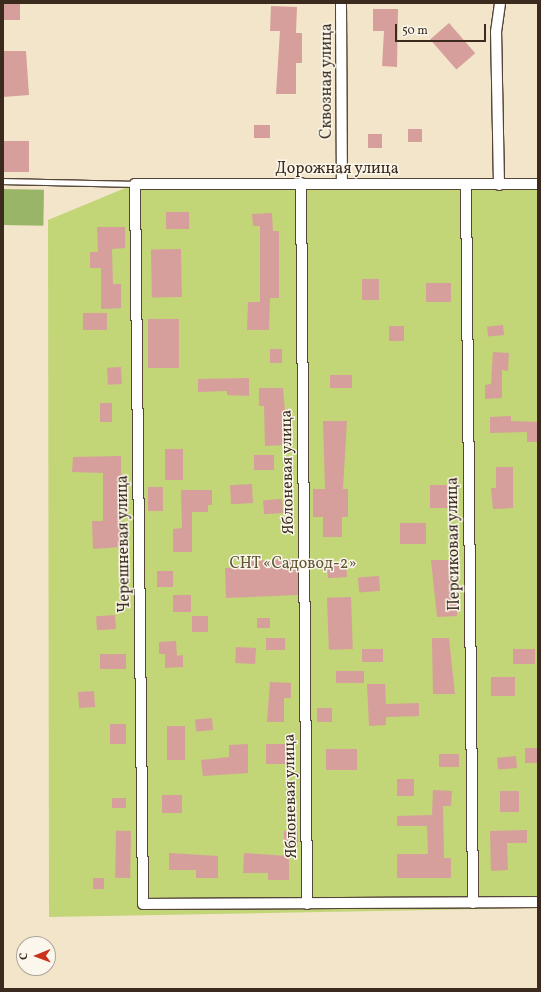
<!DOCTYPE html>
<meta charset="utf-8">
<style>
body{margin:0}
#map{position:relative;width:541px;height:992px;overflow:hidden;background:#f2e5ca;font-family:Vollkorn,serif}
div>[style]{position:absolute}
.green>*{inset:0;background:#c2d577}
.forest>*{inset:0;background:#99b668;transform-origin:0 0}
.building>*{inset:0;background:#d69f9c;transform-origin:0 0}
.roads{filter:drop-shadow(1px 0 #564638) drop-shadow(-1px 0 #564638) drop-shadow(0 1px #564638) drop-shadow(0 -1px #564638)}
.service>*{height:5px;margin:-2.5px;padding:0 2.5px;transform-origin:2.5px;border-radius:2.5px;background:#fff}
.minor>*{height:10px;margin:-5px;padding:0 5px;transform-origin:5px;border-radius:5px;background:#fff}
span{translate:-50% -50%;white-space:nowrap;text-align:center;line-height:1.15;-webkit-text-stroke:3px #fbf7ec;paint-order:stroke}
.street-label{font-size:16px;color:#3b2a1e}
.park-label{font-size:16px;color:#5d5534}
.frame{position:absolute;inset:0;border:4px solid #3b2a1e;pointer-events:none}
.north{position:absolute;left:16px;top:936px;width:40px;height:40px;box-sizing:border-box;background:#fbf7ec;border:1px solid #aea59a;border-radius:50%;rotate:269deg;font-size:11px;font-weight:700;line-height:16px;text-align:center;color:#3b2a1e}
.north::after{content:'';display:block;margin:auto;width:14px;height:18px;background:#c8321e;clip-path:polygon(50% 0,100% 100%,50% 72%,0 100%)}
.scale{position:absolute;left:395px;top:24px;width:91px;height:18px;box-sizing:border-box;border:2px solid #3b2a1e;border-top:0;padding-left:5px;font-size:12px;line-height:14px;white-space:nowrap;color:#3b2a1e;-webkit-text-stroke:3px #fbf7ec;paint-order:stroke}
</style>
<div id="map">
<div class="green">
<i style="clip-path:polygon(135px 184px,538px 184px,538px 908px,49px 917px,48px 220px)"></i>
</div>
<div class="forest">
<i style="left:3px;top:189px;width:41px;height:36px;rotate:1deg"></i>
</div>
<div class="building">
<i style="left:3px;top:3px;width:17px;height:17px"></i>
<i style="clip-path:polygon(271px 6px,297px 7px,296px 33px,302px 33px,302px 63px,296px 63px,296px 94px,276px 94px,280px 31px,270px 31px)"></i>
<i style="clip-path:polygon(373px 9px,398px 9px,397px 67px,382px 66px,384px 31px,373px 31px)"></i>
<i style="left:449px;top:23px;width:40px;height:25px;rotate:49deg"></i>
<i style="clip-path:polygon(3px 51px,26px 51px,29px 95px,3px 97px)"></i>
<i style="left:270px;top:125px;width:13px;height:16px;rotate:90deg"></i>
<i style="left:408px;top:129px;width:14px;height:13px"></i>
<i style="left:368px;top:134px;width:14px;height:14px"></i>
<i style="left:3px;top:141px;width:26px;height:31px"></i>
<i style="left:189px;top:212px;width:17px;height:23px;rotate:90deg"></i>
<i style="clip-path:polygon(272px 213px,273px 231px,279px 231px,279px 298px,270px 298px,269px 330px,247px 330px,248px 302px,260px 302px,260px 226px,253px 226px,252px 214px)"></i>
<i style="clip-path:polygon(97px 227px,125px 227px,125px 248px,112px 249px,113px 284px,121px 284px,121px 308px,101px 309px,101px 268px,90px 268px,90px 252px,98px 252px)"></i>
<i style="left:181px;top:249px;width:48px;height:30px;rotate:89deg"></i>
<i style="left:362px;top:279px;width:17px;height:21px"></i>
<i style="left:426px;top:283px;width:25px;height:19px"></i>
<i style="left:83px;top:313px;width:24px;height:17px"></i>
<i style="left:179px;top:319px;width:49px;height:31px;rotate:90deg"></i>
<i style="left:503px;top:325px;width:10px;height:16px;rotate:84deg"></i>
<i style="left:389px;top:326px;width:15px;height:15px"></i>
<i style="left:270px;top:349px;width:12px;height:14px"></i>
<i style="clip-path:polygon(493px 352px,509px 353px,508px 371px,502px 370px,502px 398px,485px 399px,485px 385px,491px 384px)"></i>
<i style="left:121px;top:367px;width:17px;height:14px;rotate:87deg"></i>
<i style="left:352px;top:375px;width:13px;height:22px;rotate:90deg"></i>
<i style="clip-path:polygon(249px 378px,249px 396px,227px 395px,227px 391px,198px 392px,198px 379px)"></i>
<i style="clip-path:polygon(259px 388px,283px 388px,288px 445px,265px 446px,264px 406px,259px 406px)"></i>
<i style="left:100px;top:403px;width:12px;height:19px"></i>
<i style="clip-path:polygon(511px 416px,511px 421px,538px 422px,538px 442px,527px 442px,527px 432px,490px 433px,490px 417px)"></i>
<i style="clip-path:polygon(323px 421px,347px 421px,343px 489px,348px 489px,348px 517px,342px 517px,342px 537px,323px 537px,323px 517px,313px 517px,313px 489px,325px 489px)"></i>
<i style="left:165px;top:449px;width:18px;height:31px"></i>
<i style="left:254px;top:455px;width:20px;height:15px"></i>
<i style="clip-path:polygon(121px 456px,121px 547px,93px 549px,92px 521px,103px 521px,103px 473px,72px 472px,73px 457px)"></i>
<i style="clip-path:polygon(496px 467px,513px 467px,513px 508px,493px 509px,491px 488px,496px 488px)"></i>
<i style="left:252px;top:484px;width:19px;height:22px;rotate:87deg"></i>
<i style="left:430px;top:485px;width:18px;height:23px"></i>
<i style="left:148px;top:487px;width:15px;height:24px"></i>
<i style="clip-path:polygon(181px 490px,212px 490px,212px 505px,208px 505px,208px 512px,192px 512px,192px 552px,173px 552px,173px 529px,182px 528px)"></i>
<i style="left:282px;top:499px;width:14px;height:19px;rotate:86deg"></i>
<i style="left:400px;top:523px;width:26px;height:21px"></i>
<i style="clip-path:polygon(298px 559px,298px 595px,226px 598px,225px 568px,245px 567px,244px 561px)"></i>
<i style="clip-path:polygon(431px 560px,451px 560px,451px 604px,457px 604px,457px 616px,437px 617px)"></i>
<i style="left:346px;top:563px;width:14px;height:19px;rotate:86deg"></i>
<i style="left:157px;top:571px;width:16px;height:16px"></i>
<i style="left:379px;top:576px;width:15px;height:21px;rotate:86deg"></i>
<i style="left:173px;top:595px;width:18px;height:17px"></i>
<i style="left:351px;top:597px;width:52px;height:24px;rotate:88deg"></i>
<i style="left:115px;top:615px;width:14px;height:19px;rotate:86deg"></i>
<i style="left:192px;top:616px;width:16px;height:16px"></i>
<i style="left:257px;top:618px;width:13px;height:10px"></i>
<i style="left:266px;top:638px;width:19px;height:12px"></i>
<i style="clip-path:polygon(432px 638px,449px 638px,455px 694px,433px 694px)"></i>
<i style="clip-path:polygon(176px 641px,177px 656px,183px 655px,183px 667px,165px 668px,165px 654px,159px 654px,159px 642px)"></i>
<i style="left:236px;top:647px;width:20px;height:16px;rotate:3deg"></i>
<i style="left:362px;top:649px;width:21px;height:13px"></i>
<i style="left:513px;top:649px;width:22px;height:15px"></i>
<i style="left:100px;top:654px;width:26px;height:15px"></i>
<i style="left:336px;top:671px;width:28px;height:12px"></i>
<i style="left:515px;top:677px;width:19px;height:24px;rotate:90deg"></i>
<i style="clip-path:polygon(270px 682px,291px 683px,291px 698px,284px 698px,284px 722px,267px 722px)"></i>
<i style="clip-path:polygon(367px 684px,385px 684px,386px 704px,419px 703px,419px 716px,386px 717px,386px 725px,369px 726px)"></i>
<i style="left:94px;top:691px;width:16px;height:16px;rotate:86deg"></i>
<i style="left:317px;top:708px;width:15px;height:14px"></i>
<i style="left:212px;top:718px;width:12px;height:17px;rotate:85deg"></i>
<i style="left:110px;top:724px;width:16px;height:20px"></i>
<i style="left:167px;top:726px;width:18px;height:34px"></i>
<i style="clip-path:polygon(248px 744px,248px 773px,203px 776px,201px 760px,229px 757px,229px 745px)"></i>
<i style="left:266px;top:744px;width:22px;height:20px"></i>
<i style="left:525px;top:748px;width:13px;height:15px"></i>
<i style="left:326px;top:749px;width:31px;height:21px"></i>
<i style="left:439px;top:754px;width:20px;height:13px"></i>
<i style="left:516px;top:756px;width:12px;height:19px;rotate:85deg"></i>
<i style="left:414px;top:779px;width:17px;height:17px;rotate:90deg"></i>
<i style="clip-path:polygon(433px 790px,452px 791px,451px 806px,443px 806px,444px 858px,451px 858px,451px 878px,397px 878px,397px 854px,428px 854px,427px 826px,397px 826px,397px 816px,432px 815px)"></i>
<i style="left:500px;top:791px;width:19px;height:21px"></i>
<i style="left:162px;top:795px;width:20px;height:18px"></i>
<i style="left:112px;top:798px;width:14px;height:10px"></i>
<i style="clip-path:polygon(527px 830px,527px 843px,507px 843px,508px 870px,491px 871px,490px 831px)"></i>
<i style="left:131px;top:831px;width:47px;height:15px;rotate:91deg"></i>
<i style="left:284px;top:831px;width:14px;height:15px"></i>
<i style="clip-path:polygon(169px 853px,218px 856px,218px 878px,196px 878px,196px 870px,169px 870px)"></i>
<i style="clip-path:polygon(244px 853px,289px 856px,289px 880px,268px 880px,268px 873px,243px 873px)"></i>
<i style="left:93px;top:878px;width:11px;height:11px"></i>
</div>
<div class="roads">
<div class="service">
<i style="left:3px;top:181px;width:132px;rotate:1.3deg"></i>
</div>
<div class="minor">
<i style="left:341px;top:3px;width:181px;rotate:89.7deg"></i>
<i style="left:301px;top:183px;width:721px;rotate:89.52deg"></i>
<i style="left:538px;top:184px;width:403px;rotate:180deg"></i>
<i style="left:135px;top:184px;width:720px;rotate:89.36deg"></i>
<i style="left:143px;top:904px;width:395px;rotate:-0.3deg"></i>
<i style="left:466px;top:185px;width:718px;rotate:89.44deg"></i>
<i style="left:499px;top:185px;width:153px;rotate:-91.1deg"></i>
<i style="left:496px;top:32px;width:29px;rotate:-82deg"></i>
</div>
</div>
<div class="street-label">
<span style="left:327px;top:81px;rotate:-90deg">Сквозная улица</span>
<span style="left:337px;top:169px">Дорожная улица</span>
<span style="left:288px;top:472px;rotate:-91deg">Яблоневая улица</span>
<span style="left:124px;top:544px;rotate:-91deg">Черешневая улица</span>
<span style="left:454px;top:544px;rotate:-91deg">Персиковая улица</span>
<span style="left:291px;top:796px;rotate:-91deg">Яблоневая улица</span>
</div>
<div class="park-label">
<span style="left:293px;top:564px">СНТ «Садовод-2»</span>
</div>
<div class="frame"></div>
<div class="north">С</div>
<div class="scale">50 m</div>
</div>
